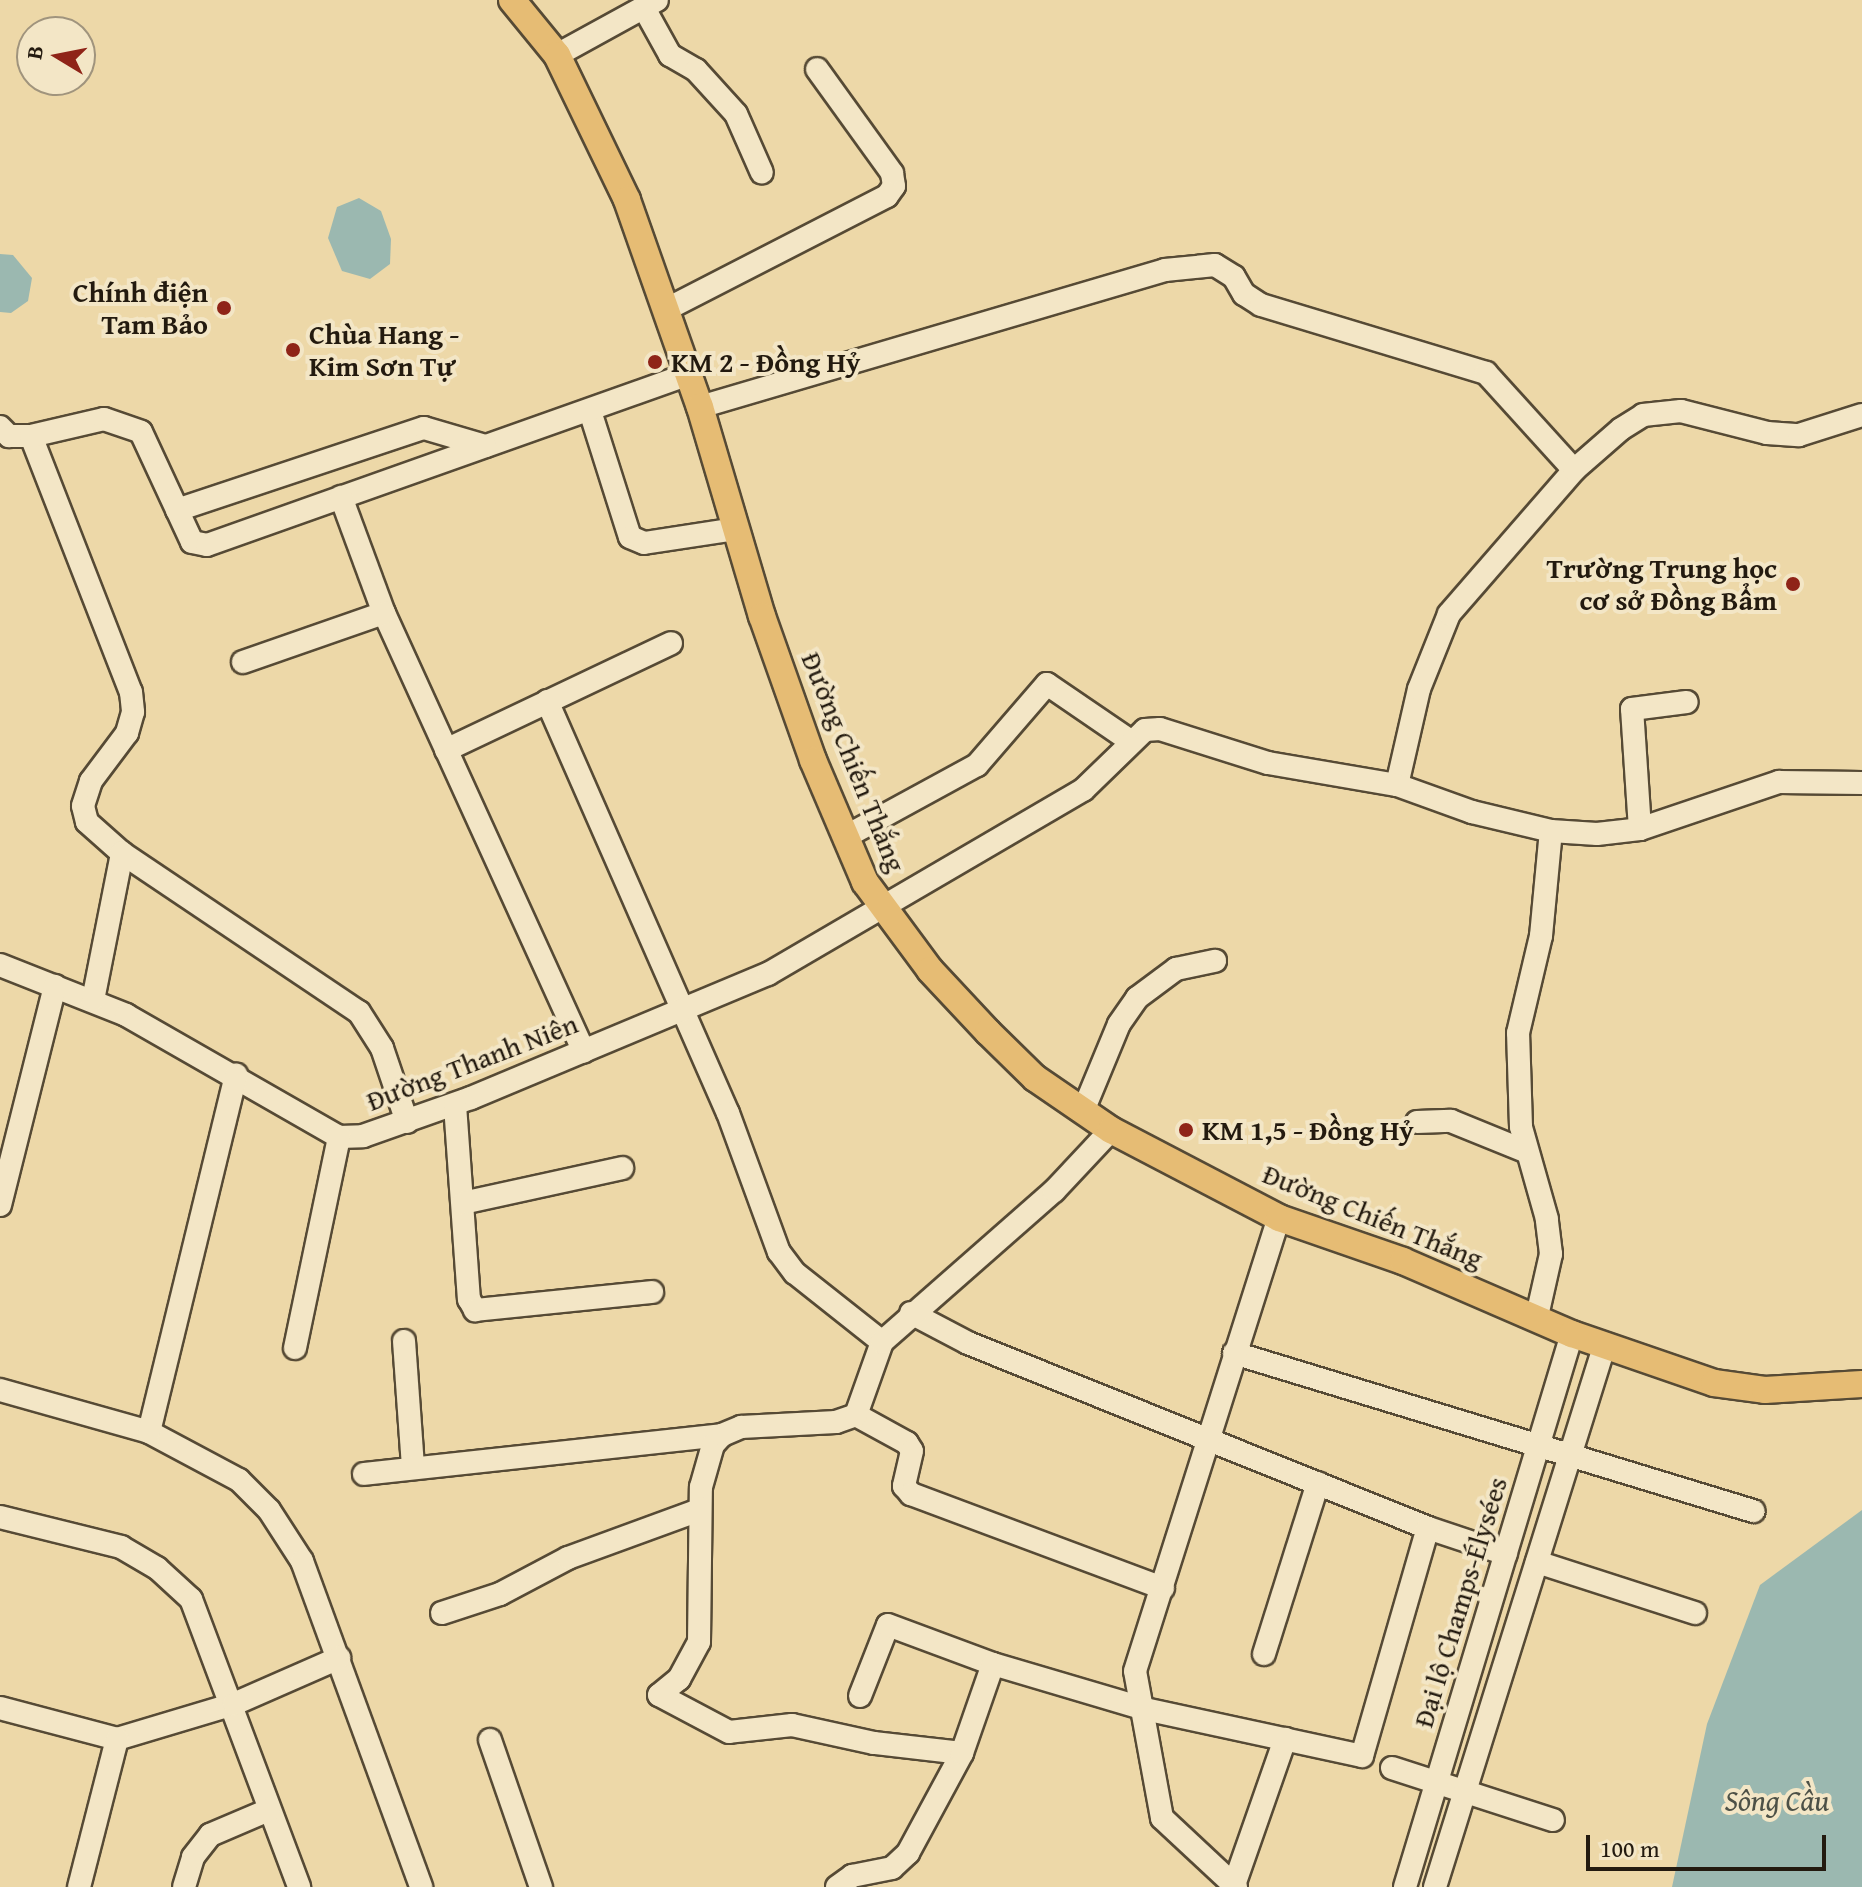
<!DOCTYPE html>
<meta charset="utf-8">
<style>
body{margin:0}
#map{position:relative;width:1862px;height:1887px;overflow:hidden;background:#edd8a8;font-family:"Gentium Book Plus",serif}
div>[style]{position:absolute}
.water>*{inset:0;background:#9bb8b0}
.roads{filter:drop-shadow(2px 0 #564a35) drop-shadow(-2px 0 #564a35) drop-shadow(0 2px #564a35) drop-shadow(0 -2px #564a35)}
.minor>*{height:22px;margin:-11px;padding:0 11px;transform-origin:11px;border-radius:11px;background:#f3e6c6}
.major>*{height:26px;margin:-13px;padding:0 13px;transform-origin:13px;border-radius:13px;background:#e6bc74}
.dots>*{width:22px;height:22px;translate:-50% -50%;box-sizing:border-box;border:4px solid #f3e6c6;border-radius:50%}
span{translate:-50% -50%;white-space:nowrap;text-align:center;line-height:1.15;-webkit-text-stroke:8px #f3e6c6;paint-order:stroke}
.poi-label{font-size:28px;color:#231a0f;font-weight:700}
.right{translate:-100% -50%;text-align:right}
.left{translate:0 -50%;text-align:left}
.street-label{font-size:28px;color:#231a0f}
.water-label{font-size:30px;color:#4d5147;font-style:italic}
.north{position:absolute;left:16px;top:16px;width:80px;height:80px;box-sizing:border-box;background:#f3e6c6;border:2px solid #a0947d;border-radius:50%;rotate:280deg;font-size:22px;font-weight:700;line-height:32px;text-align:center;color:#231a0f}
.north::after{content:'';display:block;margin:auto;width:28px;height:36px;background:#8f2418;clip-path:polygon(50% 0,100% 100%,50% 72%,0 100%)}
.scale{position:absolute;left:1586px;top:1835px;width:240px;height:36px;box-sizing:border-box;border:4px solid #231a0f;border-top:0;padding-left:10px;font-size:24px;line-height:28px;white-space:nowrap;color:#231a0f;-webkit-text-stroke:6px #f3e6c6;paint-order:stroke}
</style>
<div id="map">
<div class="water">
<i style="clip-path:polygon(359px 198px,381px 211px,391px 239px,390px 264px,370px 279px,342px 271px,328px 238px,337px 207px)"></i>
<i style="clip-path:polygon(0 254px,13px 255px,32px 278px,28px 301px,11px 313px,0 312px)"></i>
<i style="clip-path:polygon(1862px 1510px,1862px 1887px,1672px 1887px,1707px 1724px,1760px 1585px)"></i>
</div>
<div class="roads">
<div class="minor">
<i style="left:644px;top:8px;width:54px;rotate:61deg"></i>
<i style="left:670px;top:55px;width:30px;rotate:30deg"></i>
<i style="left:696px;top:70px;width:59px;rotate:47.7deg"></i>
<i style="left:736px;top:114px;width:64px;rotate:66.2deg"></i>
<i style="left:557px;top:55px;width:114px;rotate:-28.8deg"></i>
<i style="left:667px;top:309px;width:247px;rotate:-27.2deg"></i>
<i style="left:887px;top:196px;width:12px;rotate:-55deg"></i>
<i style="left:894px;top:186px;width:13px;rotate:-99deg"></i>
<i style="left:892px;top:173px;width:128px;rotate:-125.8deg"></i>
<i style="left:700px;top:407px;width:485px;rotate:-16.4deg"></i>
<i style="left:1165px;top:270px;width:50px;rotate:-5.7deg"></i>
<i style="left:1215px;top:265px;width:22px;rotate:32deg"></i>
<i style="left:1234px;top:277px;width:20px;rotate:60deg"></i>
<i style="left:1244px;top:294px;width:20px;rotate:33deg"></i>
<i style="left:1261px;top:305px;width:235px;rotate:16.8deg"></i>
<i style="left:1486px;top:373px;width:131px;rotate:47.8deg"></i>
<i style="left:590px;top:411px;width:132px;rotate:72.4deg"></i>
<i style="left:630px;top:537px;width:15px;rotate:23deg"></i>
<i style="left:644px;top:543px;width:92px;rotate:-8.7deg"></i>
<i style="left:0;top:427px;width:13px;rotate:45deg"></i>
<i style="left:9px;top:436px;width:22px"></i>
<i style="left:31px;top:436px;width:275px;rotate:68.7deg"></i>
<i style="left:131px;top:692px;width:20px;rotate:84deg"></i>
<i style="left:133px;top:712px;width:22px;rotate:106deg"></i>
<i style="left:127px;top:733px;width:60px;rotate:126.9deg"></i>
<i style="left:91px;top:781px;width:26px;rotate:108deg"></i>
<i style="left:83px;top:806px;width:16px;rotate:76deg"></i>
<i style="left:87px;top:822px;width:47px;rotate:41.5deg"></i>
<i style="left:122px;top:853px;width:285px;rotate:33.9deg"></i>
<i style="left:359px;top:1012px;width:43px;rotate:57.4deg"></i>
<i style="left:382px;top:1048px;width:78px;rotate:71.3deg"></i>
<i style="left:31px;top:436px;width:75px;rotate:-13.1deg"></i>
<i style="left:104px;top:419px;width:39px;rotate:19deg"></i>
<i style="left:141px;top:432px;width:121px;rotate:65.1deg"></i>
<i style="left:192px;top:542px;width:15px;rotate:11deg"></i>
<i style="left:207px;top:545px;width:511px;rotate:-19.53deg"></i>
<i style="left:341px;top:497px;width:124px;rotate:69.7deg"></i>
<i style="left:384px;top:613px;width:482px;rotate:65.5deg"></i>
<i style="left:177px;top:510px;width:260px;rotate:-18.4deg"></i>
<i style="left:424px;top:428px;width:64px;rotate:16.4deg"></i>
<i style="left:243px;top:662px;width:149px;rotate:-19.2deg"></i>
<i style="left:547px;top:701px;width:450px;rotate:66.3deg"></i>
<i style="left:728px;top:1113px;width:148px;rotate:69.9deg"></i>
<i style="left:779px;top:1252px;width:26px;rotate:53deg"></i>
<i style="left:795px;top:1273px;width:111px;rotate:38.4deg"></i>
<i style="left:446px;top:750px;width:249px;rotate:-25.4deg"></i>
<i style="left:1397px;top:785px;width:98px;rotate:-77.1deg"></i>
<i style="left:1419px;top:689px;width:81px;rotate:-68.2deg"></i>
<i style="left:1449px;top:614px;width:191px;rotate:-49deg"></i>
<i style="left:1574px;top:470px;width:62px;rotate:-41.1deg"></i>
<i style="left:1621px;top:429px;width:26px;rotate:-32deg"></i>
<i style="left:1643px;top:415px;width:38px;rotate:-6deg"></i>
<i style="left:1681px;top:411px;width:89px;rotate:14.3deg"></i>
<i style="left:1767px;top:433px;width:32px;rotate:4deg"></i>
<i style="left:1799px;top:435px;width:66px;rotate:-17.6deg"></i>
<i style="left:1640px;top:829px;width:120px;rotate:-93.8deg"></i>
<i style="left:1632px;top:709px;width:55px;rotate:-7.3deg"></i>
<i style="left:845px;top:837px;width:150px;rotate:-28.6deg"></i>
<i style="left:977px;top:765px;width:107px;rotate:-49.2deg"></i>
<i style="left:1047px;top:684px;width:99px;rotate:34.3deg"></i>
<i style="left:0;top:965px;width:136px;rotate:21.6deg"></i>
<i style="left:126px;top:1015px;width:245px;rotate:29.8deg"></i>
<i style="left:339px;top:1137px;width:24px;rotate:-2deg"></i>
<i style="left:363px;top:1136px;width:114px;rotate:-19.4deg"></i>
<i style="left:471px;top:1098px;width:322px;rotate:-22.7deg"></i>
<i style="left:768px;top:974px;width:365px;rotate:-30.3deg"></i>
<i style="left:1083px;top:790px;width:86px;rotate:-44.1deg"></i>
<i style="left:1145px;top:730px;width:15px;rotate:-4deg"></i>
<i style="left:1160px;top:729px;width:113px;rotate:17.5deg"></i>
<i style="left:1268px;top:763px;width:131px;rotate:9.7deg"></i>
<i style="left:1397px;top:785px;width:80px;rotate:19.8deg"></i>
<i style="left:1472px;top:812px;width:81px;rotate:13.5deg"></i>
<i style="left:1551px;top:831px;width:46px;rotate:3.7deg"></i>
<i style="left:1597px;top:834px;width:43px;rotate:-6.6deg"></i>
<i style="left:1640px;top:829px;width:147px;rotate:-18.7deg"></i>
<i style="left:1779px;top:782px;width:83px;rotate:0.7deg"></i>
<i style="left:93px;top:1000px;width:150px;rotate:-78.8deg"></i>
<i style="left:455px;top:1105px;width:195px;rotate:85.9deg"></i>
<i style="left:469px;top:1299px;width:13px;rotate:61deg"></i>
<i style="left:475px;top:1310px;width:178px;rotate:-5.8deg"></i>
<i style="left:1083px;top:1111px;width:94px;rotate:-67.5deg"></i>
<i style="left:1119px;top:1024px;width:32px;rotate:-55deg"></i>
<i style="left:1137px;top:998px;width:49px;rotate:-36.6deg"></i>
<i style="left:1176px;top:969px;width:40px;rotate:-12deg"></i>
<i style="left:1417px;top:1122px;width:34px;rotate:-2deg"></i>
<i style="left:1451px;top:1121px;width:80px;rotate:22.1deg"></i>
<i style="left:463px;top:1203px;width:163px;rotate:-12.4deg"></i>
<i style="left:0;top:1205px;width:226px;rotate:-75.9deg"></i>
<i style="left:911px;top:1313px;width:64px;rotate:27.8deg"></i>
<i style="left:968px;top:1343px;width:496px;rotate:21.9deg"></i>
<i style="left:1428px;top:1528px;width:82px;rotate:18.4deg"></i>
<i style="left:1537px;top:1316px;width:64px;rotate:-77.3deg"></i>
<i style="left:1551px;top:1254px;width:35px;rotate:-97deg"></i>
<i style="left:1547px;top:1219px;width:96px;rotate:-105.8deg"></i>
<i style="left:1521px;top:1127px;width:94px;rotate:-91.8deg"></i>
<i style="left:1518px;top:1033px;width:100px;rotate:-76.7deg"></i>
<i style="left:1541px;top:936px;width:105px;rotate:-84.6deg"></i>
<i style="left:404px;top:1341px;width:127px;rotate:85.9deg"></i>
<i style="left:295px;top:1348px;width:216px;rotate:-78.2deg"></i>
<i style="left:1234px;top:1353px;width:543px;rotate:16.93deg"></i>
<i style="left:0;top:1390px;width:155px;rotate:15.7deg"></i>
<i style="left:149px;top:1432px;width:102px;rotate:28.1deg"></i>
<i style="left:239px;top:1480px;width:42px;rotate:45deg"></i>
<i style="left:269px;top:1510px;width:61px;rotate:57.1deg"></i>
<i style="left:302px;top:1561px;width:347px;rotate:69.9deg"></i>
<i style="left:856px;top:1415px;width:58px;rotate:28.8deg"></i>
<i style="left:907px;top:1443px;width:9px;rotate:58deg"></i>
<i style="left:912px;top:1451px;width:36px;rotate:103deg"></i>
<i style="left:904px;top:1486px;width:11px;rotate:49deg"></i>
<i style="left:911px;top:1494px;width:269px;rotate:20.5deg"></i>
<i style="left:149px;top:1432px;width:368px;rotate:-76.3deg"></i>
<i style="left:364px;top:1474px;width:360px;rotate:-6.2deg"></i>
<i style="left:0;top:1517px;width:125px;rotate:13.9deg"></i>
<i style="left:121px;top:1547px;width:42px;rotate:30.3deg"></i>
<i style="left:157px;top:1568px;width:46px;rotate:42.4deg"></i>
<i style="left:191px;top:1599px;width:308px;rotate:69.4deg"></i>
<i style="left:1537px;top:1562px;width:166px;rotate:17.9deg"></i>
<i style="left:442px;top:1613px;width:61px;rotate:-18.1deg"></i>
<i style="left:500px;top:1594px;width:77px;rotate:-27.9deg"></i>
<i style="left:568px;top:1558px;width:140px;rotate:-20.1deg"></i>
<i style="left:1264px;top:1654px;width:179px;rotate:-72.5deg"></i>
<i style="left:860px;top:1696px;width:76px;rotate:-68.5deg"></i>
<i style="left:888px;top:1625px;width:112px;rotate:20.4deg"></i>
<i style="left:993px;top:1664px;width:159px;rotate:16.5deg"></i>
<i style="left:1145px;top:1709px;width:222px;rotate:12.2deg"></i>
<i style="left:1362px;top:1756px;width:237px;rotate:-73.9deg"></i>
<i style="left:0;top:1708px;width:121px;rotate:14.8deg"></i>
<i style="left:117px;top:1739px;width:122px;rotate:-16.7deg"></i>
<i style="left:234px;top:1704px;width:115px;rotate:-23.7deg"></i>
<i style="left:490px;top:1740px;width:156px;rotate:70.9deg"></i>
<i style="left:962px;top:1753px;width:89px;rotate:-173.5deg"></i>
<i style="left:874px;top:1743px;width:84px;rotate:-167.6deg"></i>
<i style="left:792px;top:1725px;width:63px;rotate:173.7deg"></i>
<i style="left:729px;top:1732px;width:79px;rotate:-152.1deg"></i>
<i style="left:659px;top:1695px;width:26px;rotate:-39deg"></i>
<i style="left:679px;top:1679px;width:42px;rotate:-61.6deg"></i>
<i style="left:699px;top:1642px;width:155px;rotate:-89.3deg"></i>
<i style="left:701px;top:1487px;width:44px;rotate:-74.1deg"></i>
<i style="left:713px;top:1445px;width:13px;rotate:-48deg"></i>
<i style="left:722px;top:1435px;width:21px;rotate:-23deg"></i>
<i style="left:741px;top:1427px;width:95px;rotate:-3deg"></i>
<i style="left:836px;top:1422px;width:21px;rotate:-19deg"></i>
<i style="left:856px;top:1415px;width:77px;rotate:-70.4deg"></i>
<i style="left:882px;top:1342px;width:229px;rotate:-41.3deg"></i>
<i style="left:1054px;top:1191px;width:83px;rotate:-46.9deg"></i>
<i style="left:1392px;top:1768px;width:169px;rotate:17.9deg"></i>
<i style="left:1234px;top:1885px;width:155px;rotate:-70.7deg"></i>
<i style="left:79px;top:1887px;width:153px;rotate:-75.6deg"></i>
<i style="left:184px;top:1887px;width:31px;rotate:-73deg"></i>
<i style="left:193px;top:1857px;width:28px;rotate:-52deg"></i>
<i style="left:210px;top:1835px;width:64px;rotate:-23deg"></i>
<i style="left:837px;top:1887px;width:19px;rotate:-36deg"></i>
<i style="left:852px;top:1876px;width:41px;rotate:-11.3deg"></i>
<i style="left:892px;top:1868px;width:22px;rotate:-43deg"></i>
<i style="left:908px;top:1853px;width:114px;rotate:-61.6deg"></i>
<i style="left:962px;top:1753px;width:94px;rotate:-70.8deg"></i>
<i style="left:1236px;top:1887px;width:101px;rotate:-137deg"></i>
<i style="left:1162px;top:1818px;width:149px;rotate:-100.4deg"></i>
<i style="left:1135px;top:1671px;width:475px;rotate:-72.4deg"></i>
<i style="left:1405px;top:1887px;width:578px;rotate:-73.2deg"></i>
<i style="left:1435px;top:1887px;width:569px;rotate:-72.62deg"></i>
</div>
<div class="major">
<i style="left:512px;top:0;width:71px;rotate:50.7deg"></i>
<i style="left:557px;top:55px;width:161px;rotate:64.2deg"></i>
<i style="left:627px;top:200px;width:219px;rotate:70.6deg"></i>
<i style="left:700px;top:407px;width:218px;rotate:73.5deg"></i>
<i style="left:762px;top:616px;width:153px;rotate:70.5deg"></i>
<i style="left:813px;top:760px;width:133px;rotate:66.9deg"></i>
<i style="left:865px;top:882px;width:109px;rotate:53.5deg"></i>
<i style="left:930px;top:970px;width:85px;rotate:46.9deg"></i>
<i style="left:988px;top:1032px;width:66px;rotate:44.4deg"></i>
<i style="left:1035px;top:1078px;width:92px;rotate:34.4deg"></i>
<i style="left:1111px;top:1130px;width:190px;rotate:27.6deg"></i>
<i style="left:1279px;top:1218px;width:131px;rotate:19.1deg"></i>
<i style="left:1403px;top:1261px;width:184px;rotate:23.4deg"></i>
<i style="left:1572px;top:1334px;width:150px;rotate:19deg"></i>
<i style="left:1714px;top:1383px;width:51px;rotate:7.8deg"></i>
<i style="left:1765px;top:1390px;width:97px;rotate:-3.5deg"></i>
</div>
</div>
<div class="dots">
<i style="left:224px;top:308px;background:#8f2418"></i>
<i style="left:293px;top:350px;background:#8f2418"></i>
<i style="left:655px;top:362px;background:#8f2418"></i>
<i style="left:1793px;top:584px;background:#8f2418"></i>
<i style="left:1186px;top:1130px;background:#8f2418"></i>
</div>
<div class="poi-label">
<span class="right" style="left:208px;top:308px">Chính điện<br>Tam Bảo</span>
<span class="left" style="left:309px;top:350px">Chùa Hang -<br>Kim Sơn Tự</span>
<span class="left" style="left:671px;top:362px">KM 2 - Đồng Hỷ</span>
<span class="right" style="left:1777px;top:584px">Trường Trung học<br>cơ sở Đồng Bẩm</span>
<span class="left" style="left:1202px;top:1130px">KM 1,5 - Đồng Hỷ</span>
</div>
<div class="street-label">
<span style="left:854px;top:762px;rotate:68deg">Đường Chiến Thắng</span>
<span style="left:472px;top:1062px;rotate:-21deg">Đường Thanh Niên</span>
<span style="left:1373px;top:1216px;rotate:22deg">Đường Chiến Thắng</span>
<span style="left:1460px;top:1602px;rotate:-73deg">Đại lộ Champs-Élysées</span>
</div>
<div class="water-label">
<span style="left:1777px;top:1800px">Sông Cầu</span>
</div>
<div class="north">B</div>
<div class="scale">100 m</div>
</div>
